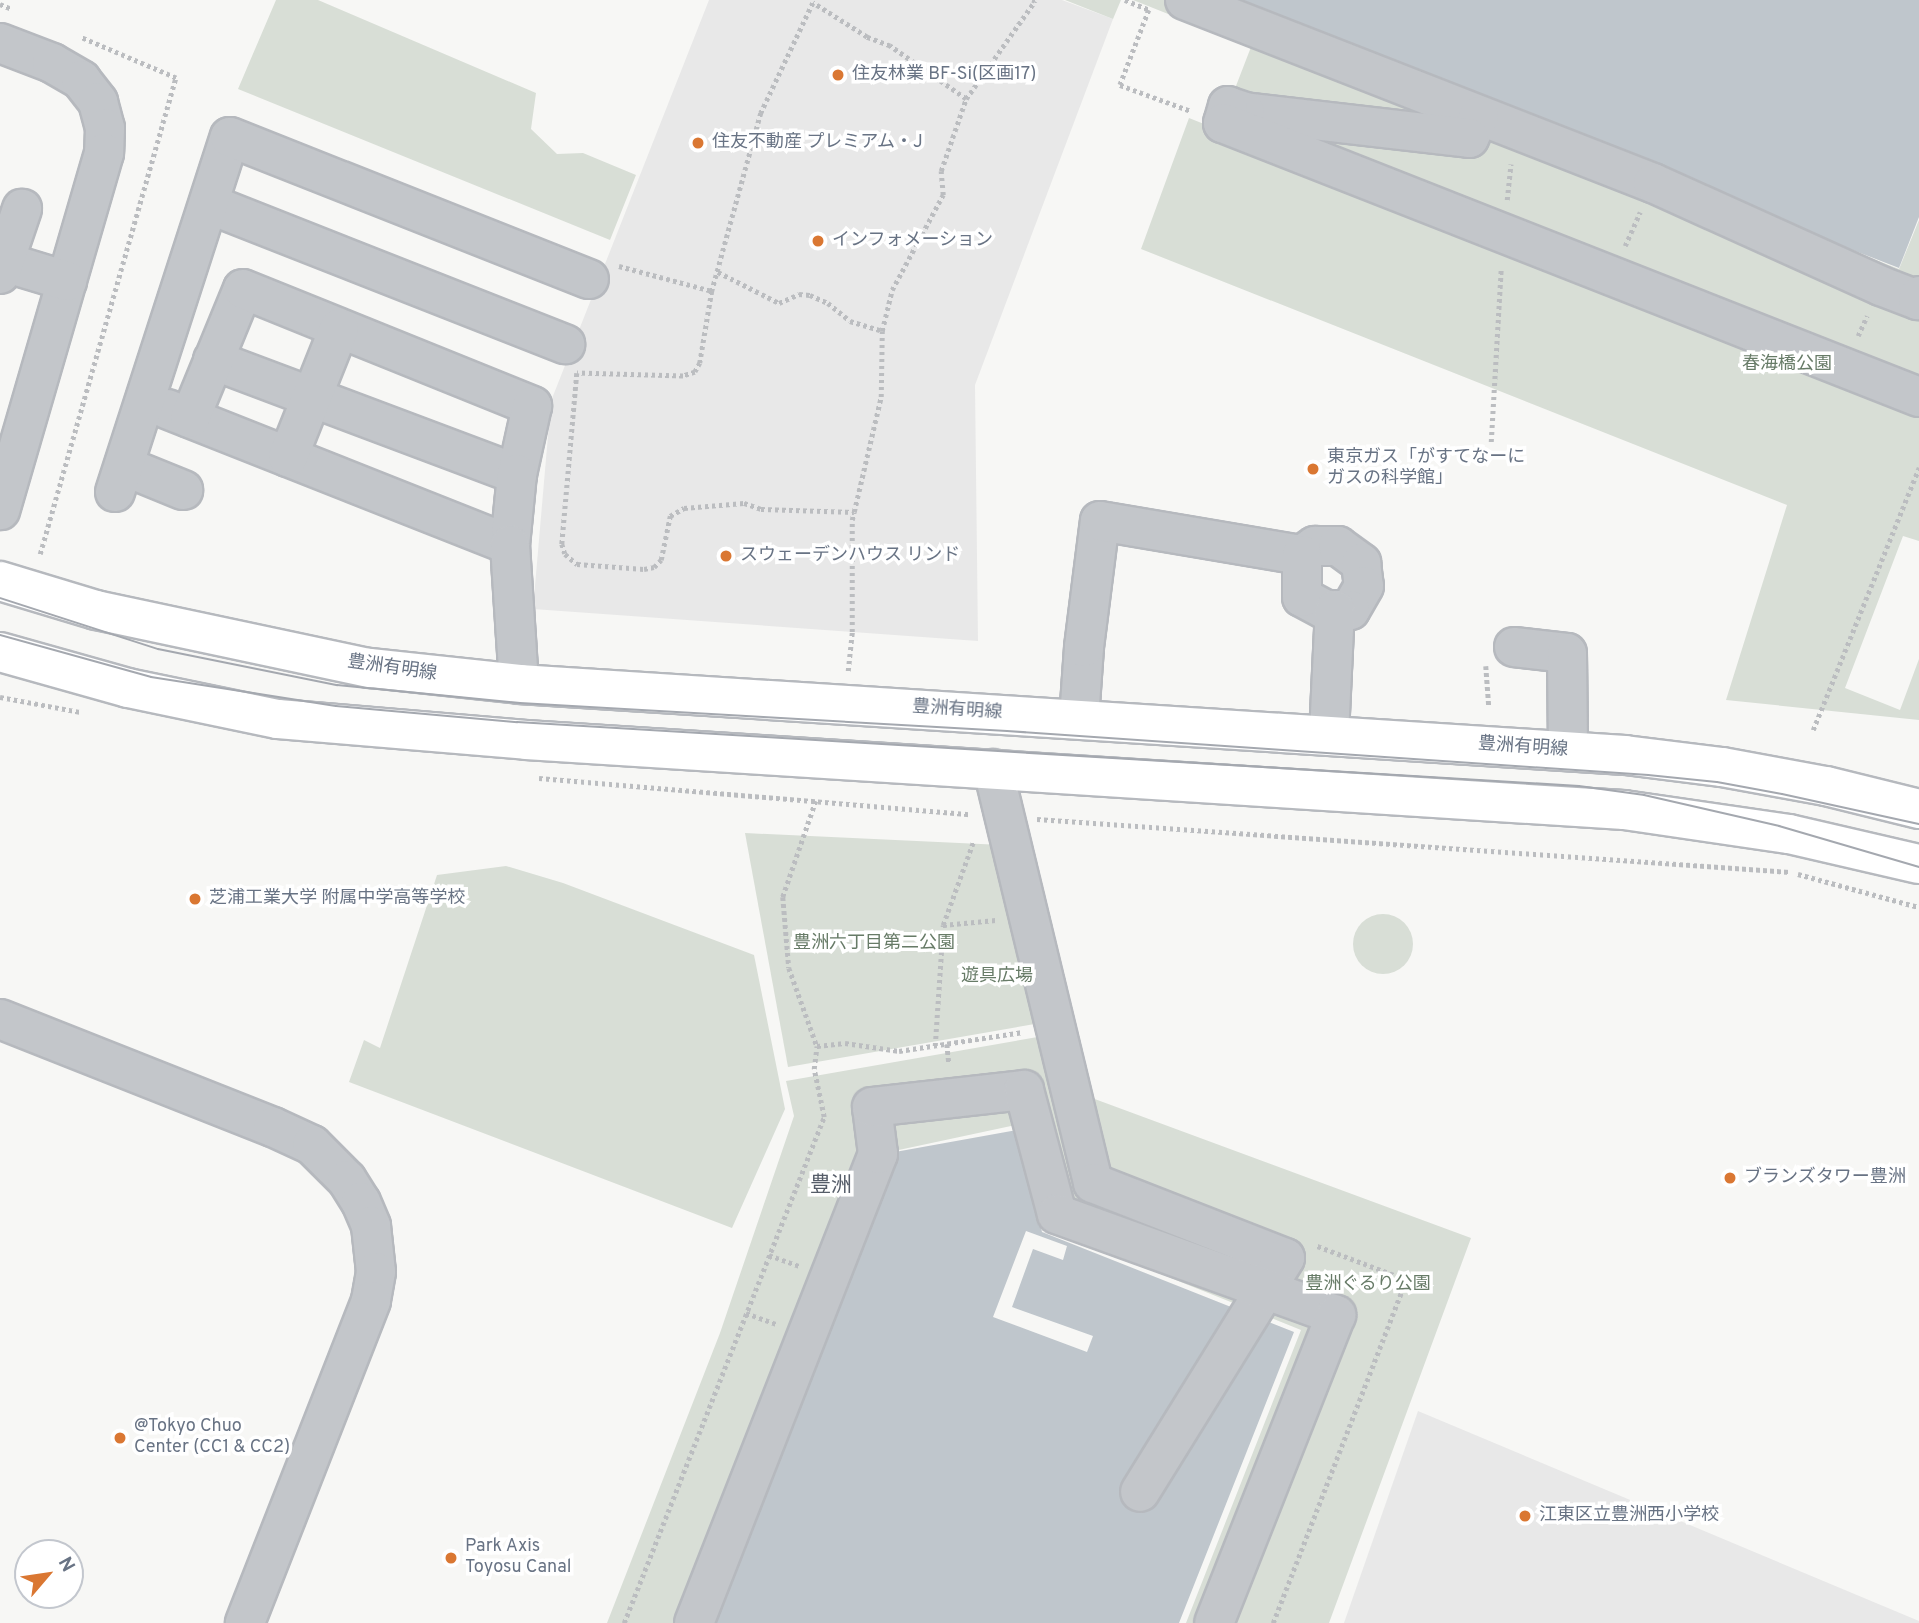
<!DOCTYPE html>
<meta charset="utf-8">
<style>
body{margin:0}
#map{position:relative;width:1919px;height:1623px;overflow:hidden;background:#f7f7f5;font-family:Overpass,"Noto Sans JP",sans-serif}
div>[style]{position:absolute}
.built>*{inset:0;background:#e8e8e8}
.green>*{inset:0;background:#d8ded6}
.round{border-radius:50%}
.water>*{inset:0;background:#bfc6cc}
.pier>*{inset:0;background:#f7f7f5}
.path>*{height:4.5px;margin-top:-2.25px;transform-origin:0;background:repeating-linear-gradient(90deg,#bbbdc0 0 3.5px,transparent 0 7px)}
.roads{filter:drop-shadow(2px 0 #b6b9be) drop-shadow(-2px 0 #b6b9be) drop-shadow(0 2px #b6b9be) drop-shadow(0 -2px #b6b9be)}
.minor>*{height:38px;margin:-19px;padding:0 19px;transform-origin:19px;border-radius:19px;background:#c3c6ca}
.major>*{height:38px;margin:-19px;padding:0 19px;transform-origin:19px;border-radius:19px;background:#fff}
.tram>*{height:2px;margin:-1px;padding:0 1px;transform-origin:1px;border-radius:1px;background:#a4a8af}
.dots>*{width:19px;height:19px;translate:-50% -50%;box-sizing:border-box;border:4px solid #fff;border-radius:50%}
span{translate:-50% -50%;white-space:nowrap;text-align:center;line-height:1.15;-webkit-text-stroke:7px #fff;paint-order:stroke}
.poi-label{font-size:18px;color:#687384}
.left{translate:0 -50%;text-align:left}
.park-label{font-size:18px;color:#677b67}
.street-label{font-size:18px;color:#687384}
.quarter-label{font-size:21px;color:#565d69}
.north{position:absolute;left:14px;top:1539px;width:70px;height:70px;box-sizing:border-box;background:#fff;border:2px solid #c3c7ce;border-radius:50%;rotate:61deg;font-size:19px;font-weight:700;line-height:28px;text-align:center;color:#687384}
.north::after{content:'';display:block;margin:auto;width:24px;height:32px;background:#da7732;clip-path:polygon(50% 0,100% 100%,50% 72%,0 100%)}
</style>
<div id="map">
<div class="built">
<i style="clip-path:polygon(709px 0,1062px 0,1113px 19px,975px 385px,978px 641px,533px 609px,551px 401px)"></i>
<i style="clip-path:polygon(1418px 1411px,1919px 1621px,1919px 1623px,1344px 1623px)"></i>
</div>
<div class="green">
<i style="clip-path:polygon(276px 0,318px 0,536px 93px,531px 129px,557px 154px,583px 153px,636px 175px,610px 240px,238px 89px)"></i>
<i style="clip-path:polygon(1065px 0,1121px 0,1113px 19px)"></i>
<i style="clip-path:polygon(1133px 0,1215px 0,1899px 269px,1919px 220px,1919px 541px,1903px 536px,1845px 688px,1900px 710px,1919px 659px,1919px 720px,1726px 700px,1787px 505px,1141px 249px,1189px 118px,1219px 130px,1251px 47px)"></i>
<i style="clip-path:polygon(745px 833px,1025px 846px,1069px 1018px,788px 1067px)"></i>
<i style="clip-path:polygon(506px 866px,563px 883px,754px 955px,785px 1109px,732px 1228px,349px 1082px,364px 1040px,380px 1048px,437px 875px)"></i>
<i class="round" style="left:1353px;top:914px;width:60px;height:60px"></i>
<i style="clip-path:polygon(1072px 1031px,1092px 1098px,1471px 1238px,1329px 1623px,1186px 1623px,1301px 1330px,1048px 1229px,1020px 1124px,894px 1151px,708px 1623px,607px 1623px,720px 1333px,794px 1116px,786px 1081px)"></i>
</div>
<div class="water">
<i style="clip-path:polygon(1210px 0,1919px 0,1919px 217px,1899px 268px)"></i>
<i style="clip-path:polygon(1017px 1130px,1042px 1232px,1294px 1332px,1179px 1623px,710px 1623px,895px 1152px)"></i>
</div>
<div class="pier">
<i style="clip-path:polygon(1026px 1231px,1067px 1246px,1063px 1260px,1033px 1249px,1012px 1307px,1093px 1336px,1087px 1352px,993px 1317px)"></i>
</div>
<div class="path">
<i style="left:1125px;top:0;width:27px;rotate:22deg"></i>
<i style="left:0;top:4px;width:13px;rotate:23deg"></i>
<i style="left:1149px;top:10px;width:80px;rotate:111.1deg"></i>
<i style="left:1120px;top:85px;width:76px;rotate:20.1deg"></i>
<i style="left:966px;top:99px;width:120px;rotate:-54.9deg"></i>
<i style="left:1035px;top:1px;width:3px;rotate:-162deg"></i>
<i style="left:1507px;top:200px;width:36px;rotate:-84deg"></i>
<i style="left:1625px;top:246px;width:37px;rotate:-66deg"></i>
<i style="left:619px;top:266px;width:96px;rotate:15deg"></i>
<i style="left:718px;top:272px;width:68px;rotate:26.9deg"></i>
<i style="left:779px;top:303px;width:22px;rotate:-24deg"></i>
<i style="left:799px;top:294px;width:11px;rotate:5deg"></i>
<i style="left:810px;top:295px;width:20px;rotate:24deg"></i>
<i style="left:828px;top:303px;width:28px;rotate:39deg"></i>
<i style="left:850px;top:321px;width:34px;rotate:17deg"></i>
<i style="left:1858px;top:336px;width:22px;rotate:-66deg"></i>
<i style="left:1491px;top:442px;width:174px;rotate:-86.7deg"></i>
<i style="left:40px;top:554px;width:495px;rotate:-74.1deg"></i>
<i style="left:176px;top:78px;width:102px;rotate:-156.9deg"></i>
<i style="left:1486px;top:666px;width:41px;rotate:85.8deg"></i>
<i style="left:848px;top:671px;width:39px;rotate:-84deg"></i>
<i style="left:852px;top:632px;width:112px;rotate:-90deg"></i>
<i style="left:852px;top:520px;width:8px;rotate:-76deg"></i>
<i style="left:854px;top:512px;width:118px;rotate:-76.8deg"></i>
<i style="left:881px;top:397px;width:66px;rotate:-89.1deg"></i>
<i style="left:882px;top:331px;width:42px;rotate:-76.3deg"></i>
<i style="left:892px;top:290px;width:108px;rotate:-61.8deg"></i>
<i style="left:943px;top:195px;width:24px;rotate:-95deg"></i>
<i style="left:941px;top:171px;width:76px;rotate:-70.9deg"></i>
<i style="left:966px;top:99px;width:93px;rotate:-145.1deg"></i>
<i style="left:890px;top:46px;width:25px;rotate:-159deg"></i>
<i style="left:867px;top:37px;width:64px;rotate:-147.8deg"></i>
<i style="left:813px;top:3px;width:122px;rotate:115.3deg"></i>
<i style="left:761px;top:113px;width:185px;rotate:105.4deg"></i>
<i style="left:712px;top:291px;width:73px;rotate:99.5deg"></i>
<i style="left:700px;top:363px;width:10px;rotate:119deg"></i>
<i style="left:695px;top:372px;width:13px;rotate:162deg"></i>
<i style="left:683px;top:376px;width:106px;rotate:-178.4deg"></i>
<i style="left:577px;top:373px;width:172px;rotate:95deg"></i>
<i style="left:562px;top:544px;width:10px;rotate:73deg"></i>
<i style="left:565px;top:554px;width:16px;rotate:40deg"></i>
<i style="left:577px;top:564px;width:67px;rotate:4.3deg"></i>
<i style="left:644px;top:569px;width:10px;rotate:-11deg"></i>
<i style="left:654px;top:567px;width:10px;rotate:-45deg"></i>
<i style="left:661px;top:560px;width:45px;rotate:-78.4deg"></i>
<i style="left:670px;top:516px;width:16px;rotate:-30deg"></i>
<i style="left:684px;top:508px;width:60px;rotate:-4.8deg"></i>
<i style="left:744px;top:503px;width:18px;rotate:19deg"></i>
<i style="left:761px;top:509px;width:93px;rotate:1.8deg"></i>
<i style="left:0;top:697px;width:81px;rotate:10.6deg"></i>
<i style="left:1813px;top:730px;width:283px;rotate:-68deg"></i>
<i style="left:539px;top:778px;width:432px;rotate:4.8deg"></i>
<i style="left:816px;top:801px;width:102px;rotate:109deg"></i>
<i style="left:783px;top:897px;width:71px;rotate:85.2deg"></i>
<i style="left:789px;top:968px;width:83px;rotate:70.3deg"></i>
<i style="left:1037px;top:819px;width:755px;rotate:4.03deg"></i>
<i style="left:1798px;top:874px;width:125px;rotate:15.3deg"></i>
<i style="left:943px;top:925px;width:53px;rotate:-5.4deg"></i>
<i style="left:947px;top:1044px;width:20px;rotate:84deg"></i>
<i style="left:935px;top:1046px;width:121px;rotate:-86.2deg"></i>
<i style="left:943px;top:925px;width:90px;rotate:-70deg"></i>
<i style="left:769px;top:1255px;width:33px;rotate:20deg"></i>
<i style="left:746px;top:1313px;width:33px;rotate:20deg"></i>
<i style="left:624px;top:1623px;width:544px;rotate:-68.43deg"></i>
<i style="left:824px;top:1117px;width:49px;rotate:-101.8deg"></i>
<i style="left:814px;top:1069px;width:23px;rotate:-83deg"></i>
<i style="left:817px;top:1046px;width:28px;rotate:-6deg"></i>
<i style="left:845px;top:1043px;width:55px;rotate:8.4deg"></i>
<i style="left:899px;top:1051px;width:125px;rotate:-8.7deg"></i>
<i style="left:1273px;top:1623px;width:368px;rotate:-68.8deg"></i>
<i style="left:1406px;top:1280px;width:96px;rotate:-159.3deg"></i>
</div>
<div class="roads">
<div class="minor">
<i style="left:1185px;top:0;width:503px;rotate:21.36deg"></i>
<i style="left:1653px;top:183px;width:250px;rotate:24.3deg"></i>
<i style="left:1881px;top:286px;width:40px;rotate:21deg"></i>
<i style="left:1918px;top:300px;width:4px;rotate:-76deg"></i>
<i style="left:0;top:43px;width:56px;rotate:21deg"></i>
<i style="left:52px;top:63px;width:34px;rotate:30deg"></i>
<i style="left:81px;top:80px;width:28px;rotate:52deg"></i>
<i style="left:98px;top:102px;width:27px;rotate:75deg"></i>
<i style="left:105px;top:128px;width:25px;rotate:92deg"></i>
<i style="left:104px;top:153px;width:372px;rotate:106.2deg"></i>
<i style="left:1479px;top:116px;width:24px;rotate:114deg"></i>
<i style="left:1469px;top:138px;width:226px;rotate:-173.4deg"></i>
<i style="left:1245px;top:112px;width:18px;rotate:-161deg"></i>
<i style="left:1228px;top:106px;width:18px;rotate:106deg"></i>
<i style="left:1223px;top:123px;width:748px;rotate:21.49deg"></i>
<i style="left:209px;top:204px;width:383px;rotate:21.5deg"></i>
<i style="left:4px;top:262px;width:66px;rotate:16.8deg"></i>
<i style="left:0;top:274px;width:69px;rotate:-71.3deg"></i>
<i style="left:213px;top:360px;width:325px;rotate:20.6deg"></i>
<i style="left:167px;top:409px;width:369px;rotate:21.6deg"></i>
<i style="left:190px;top:418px;width:139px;rotate:-67.7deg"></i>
<i style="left:243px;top:289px;width:312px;rotate:22deg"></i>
<i style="left:532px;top:406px;width:70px;rotate:102.4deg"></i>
<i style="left:517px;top:474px;width:71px;rotate:95.6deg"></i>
<i style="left:510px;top:545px;width:139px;rotate:86.3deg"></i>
<i style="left:288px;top:457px;width:138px;rotate:-68.3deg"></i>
<i style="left:124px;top:466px;width:64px;rotate:22.1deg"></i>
<i style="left:115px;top:492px;width:373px;rotate:-72.1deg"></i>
<i style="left:230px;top:137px;width:386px;rotate:21.6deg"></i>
<i style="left:1514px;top:647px;width:53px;rotate:6.5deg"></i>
<i style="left:1567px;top:653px;width:96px;rotate:89.4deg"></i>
<i style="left:1079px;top:719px;width:72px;rotate:-86deg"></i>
<i style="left:1084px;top:647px;width:127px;rotate:-82.8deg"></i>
<i style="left:1100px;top:521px;width:205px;rotate:9.6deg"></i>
<i style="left:1302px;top:555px;width:16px;rotate:-35deg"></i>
<i style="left:1315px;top:546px;width:23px"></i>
<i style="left:1338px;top:546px;width:29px;rotate:36deg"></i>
<i style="left:1361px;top:563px;width:23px;rotate:83deg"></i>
<i style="left:1364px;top:586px;width:28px;rotate:120deg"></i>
<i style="left:1350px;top:610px;width:24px;rotate:180deg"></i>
<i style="left:1326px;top:610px;width:27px;rotate:-152deg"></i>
<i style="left:1302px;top:597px;width:42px;rotate:-90deg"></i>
<i style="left:1329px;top:735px;width:125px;rotate:-87.3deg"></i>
<i style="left:993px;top:769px;width:426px;rotate:76.4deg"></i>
<i style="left:1093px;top:1183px;width:206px;rotate:21.3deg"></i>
<i style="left:1285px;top:1258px;width:275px;rotate:121.8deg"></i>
<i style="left:0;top:1019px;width:294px;rotate:21.6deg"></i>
<i style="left:273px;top:1127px;width:43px;rotate:24.8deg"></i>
<i style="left:312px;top:1145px;width:49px;rotate:45deg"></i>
<i style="left:347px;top:1180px;width:26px;rotate:58deg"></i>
<i style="left:361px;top:1202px;width:26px;rotate:67deg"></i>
<i style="left:371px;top:1226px;width:46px;rotate:83.8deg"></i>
<i style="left:376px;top:1272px;width:29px;rotate:100deg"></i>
<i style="left:371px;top:1301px;width:346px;rotate:111.4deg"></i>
<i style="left:694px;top:1623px;width:504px;rotate:-68.58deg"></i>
<i style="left:878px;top:1154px;width:47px;rotate:-97.3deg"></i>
<i style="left:872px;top:1107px;width:153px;rotate:-6.4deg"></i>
<i style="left:1024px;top:1090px;width:128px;rotate:75.1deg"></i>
<i style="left:1057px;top:1214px;width:297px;rotate:19.9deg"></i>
<i style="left:1336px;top:1315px;width:331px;rotate:111.6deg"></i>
</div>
<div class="major">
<i style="left:0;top:581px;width:100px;rotate:16.8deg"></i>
<i style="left:96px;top:610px;width:280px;rotate:12deg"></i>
<i style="left:370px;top:668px;width:150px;rotate:6.1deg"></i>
<i style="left:519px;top:684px;width:1108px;rotate:3.67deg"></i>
<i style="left:1625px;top:755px;width:98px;rotate:7.1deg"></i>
<i style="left:1722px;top:767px;width:106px;rotate:10.4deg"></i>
<i style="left:1826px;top:786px;width:96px;rotate:13.9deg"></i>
<i style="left:0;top:652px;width:133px;rotate:15.7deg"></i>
<i style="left:128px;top:688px;width:153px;rotate:11.7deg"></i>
<i style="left:278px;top:719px;width:249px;rotate:4.8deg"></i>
<i style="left:526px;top:740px;width:1100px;rotate:3.65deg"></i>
<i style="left:1624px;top:810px;width:167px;rotate:8.3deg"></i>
<i style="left:1789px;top:834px;width:133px;rotate:13deg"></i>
</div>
</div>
<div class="tram">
<i style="left:0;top:598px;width:166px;rotate:17.9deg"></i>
<i style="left:158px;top:649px;width:183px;rotate:11.4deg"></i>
<i style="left:337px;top:685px;width:184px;rotate:5.6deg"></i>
<i style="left:520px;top:703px;width:488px;rotate:3.3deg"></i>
<i style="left:1007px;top:731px;width:643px;rotate:3.93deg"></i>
<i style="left:1648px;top:775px;width:69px;rotate:5.8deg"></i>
<i style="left:1717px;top:782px;width:66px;rotate:10.5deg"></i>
<i style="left:1782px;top:794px;width:140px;rotate:12.4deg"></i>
<i style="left:0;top:635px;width:157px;rotate:15.5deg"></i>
<i style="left:151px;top:677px;width:187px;rotate:8.9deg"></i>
<i style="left:336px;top:706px;width:182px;rotate:5.1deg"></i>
<i style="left:517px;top:722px;width:1064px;rotate:3.45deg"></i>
<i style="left:1579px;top:786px;width:66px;rotate:7.9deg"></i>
<i style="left:1644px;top:795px;width:139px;rotate:12.9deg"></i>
<i style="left:1779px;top:826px;width:146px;rotate:16.3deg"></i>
</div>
<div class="dots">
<i style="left:838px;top:75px;background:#da7732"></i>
<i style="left:698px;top:143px;background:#da7732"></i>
<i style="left:818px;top:241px;background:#da7732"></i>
<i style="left:1313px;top:469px;background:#da7732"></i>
<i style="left:726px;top:556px;background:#da7732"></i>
<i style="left:195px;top:899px;background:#da7732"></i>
<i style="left:1730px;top:1178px;background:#da7732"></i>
<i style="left:120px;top:1438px;background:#da7732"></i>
<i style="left:1525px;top:1516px;background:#da7732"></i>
<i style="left:451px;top:1558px;background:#da7732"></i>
</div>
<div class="poi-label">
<span class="left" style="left:852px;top:75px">住友林業 BF-Si(区画17)</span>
<span class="left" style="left:712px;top:143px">住友不動産 プレミアム・J</span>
<span class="left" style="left:832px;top:241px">インフォメーション</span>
<span class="left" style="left:1327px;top:469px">東京ガス「がすてなーに<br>ガスの科学館」</span>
<span class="left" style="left:740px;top:556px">スウェーデンハウス リンド</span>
<span class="left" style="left:209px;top:899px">芝浦工業大学 附属中学高等学校</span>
<span class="left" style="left:1744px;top:1178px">ブランズタワー豊洲</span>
<span class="left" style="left:134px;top:1438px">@Tokyo Chuo<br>Center (CC1 &amp; CC2)</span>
<span class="left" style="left:1539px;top:1516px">江東区立豊洲西小学校</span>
<span class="left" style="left:465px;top:1558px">Park Axis<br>Toyosu Canal</span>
</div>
<div class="park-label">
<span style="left:1787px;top:365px">春海橋公園</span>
<span style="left:874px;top:944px">豊洲六丁目第二公園</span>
<span style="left:997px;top:977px">遊具広場</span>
<span style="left:1368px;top:1285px">豊洲ぐるり公園</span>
</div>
<div class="street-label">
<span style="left:392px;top:669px;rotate:8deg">豊洲有明線</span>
<span style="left:957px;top:711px;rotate:4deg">豊洲有明線</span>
<span style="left:1523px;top:748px;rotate:4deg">豊洲有明線</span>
</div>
<div class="quarter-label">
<span style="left:831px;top:1186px">豊洲</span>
</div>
<div class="north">N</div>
</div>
